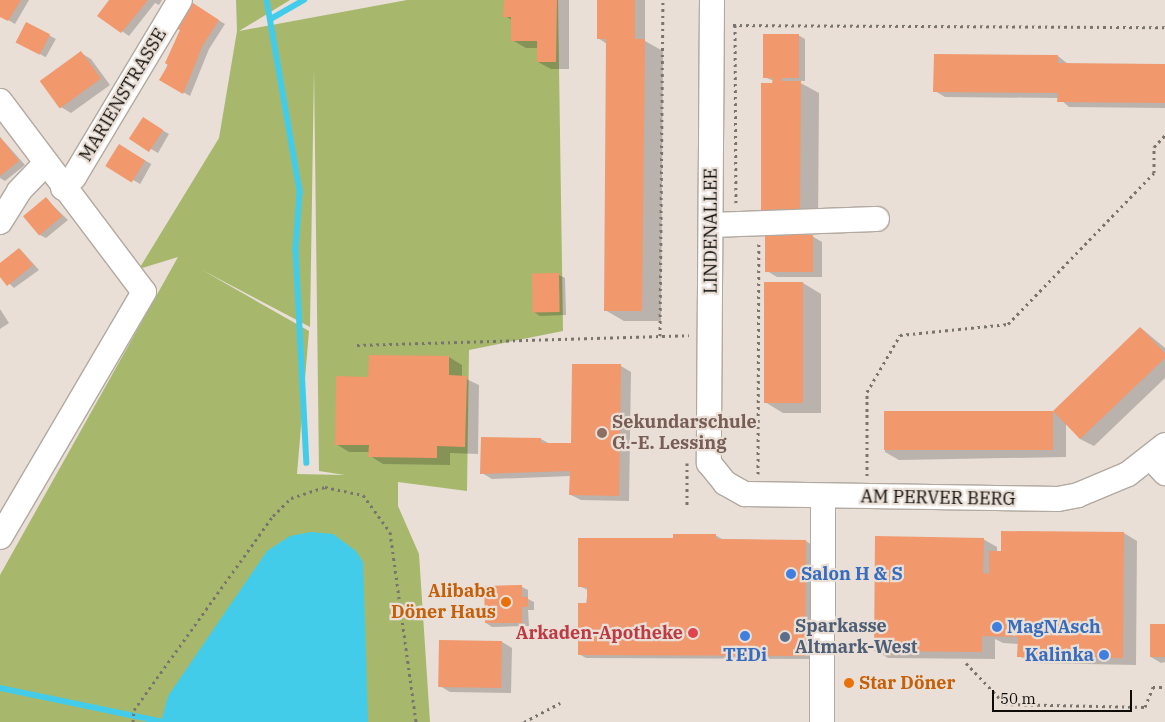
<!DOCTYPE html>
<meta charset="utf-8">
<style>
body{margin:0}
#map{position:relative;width:1165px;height:722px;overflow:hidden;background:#e9dfd7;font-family:"IBM Plex Serif",serif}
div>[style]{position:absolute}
.green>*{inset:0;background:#a7b86d}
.water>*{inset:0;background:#43ccea}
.shadow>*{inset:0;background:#0003;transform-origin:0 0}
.stream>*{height:5.5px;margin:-2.75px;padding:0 2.75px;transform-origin:2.75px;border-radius:2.75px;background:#43ccea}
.building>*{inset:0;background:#f1986d;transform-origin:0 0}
.path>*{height:3px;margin-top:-1.5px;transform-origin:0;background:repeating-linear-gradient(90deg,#7a746e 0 2.5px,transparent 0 6.5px)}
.roads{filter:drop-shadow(1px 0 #b2a9a1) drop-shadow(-1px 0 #b2a9a1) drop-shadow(0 1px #b2a9a1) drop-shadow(0 -1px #b2a9a1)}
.minor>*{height:24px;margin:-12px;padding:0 12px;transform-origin:12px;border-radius:12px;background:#fff}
.dots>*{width:14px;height:14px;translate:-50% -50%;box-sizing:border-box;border:2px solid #e9dfd7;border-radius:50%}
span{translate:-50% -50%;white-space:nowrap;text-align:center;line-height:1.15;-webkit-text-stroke:4.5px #e9dfd7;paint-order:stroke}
.street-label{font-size:18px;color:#0e0b08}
.education-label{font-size:18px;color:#785e54;font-weight:700}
.left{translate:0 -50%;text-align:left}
.shop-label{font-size:18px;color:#366cbe;font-weight:700}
.right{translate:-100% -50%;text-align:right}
.food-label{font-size:18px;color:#c56008;font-weight:700}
.service-label{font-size:18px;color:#4e5e75;font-weight:700}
.health-label{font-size:18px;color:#be3a42;font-weight:700}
.scale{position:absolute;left:992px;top:690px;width:140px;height:22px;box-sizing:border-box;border:2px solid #0e0b08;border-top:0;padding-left:6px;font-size:15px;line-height:18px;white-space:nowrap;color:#0e0b08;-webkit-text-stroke:4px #e9dfd7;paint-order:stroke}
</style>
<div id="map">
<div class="green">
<i style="clip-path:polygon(evenodd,236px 0,290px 0,239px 31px,407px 0,558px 0,563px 331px,469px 350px,467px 491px,398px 482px,398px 506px,419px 554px,430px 722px,0 722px,0 575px,178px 257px,139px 269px,219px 138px,237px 31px,236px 0,314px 69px,319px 471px,345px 475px,297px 474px,309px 331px,202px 270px,310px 327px,314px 69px)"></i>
</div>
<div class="water">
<i style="clip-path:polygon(311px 532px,333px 534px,356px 551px,363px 562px,368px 722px,161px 722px,168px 696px,267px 551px,290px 536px)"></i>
</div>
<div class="shadow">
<i style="clip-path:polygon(0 0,29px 0,15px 24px,0 15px)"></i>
<i style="clip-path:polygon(110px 0,162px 0,159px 5px,155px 3px,129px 36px,99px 15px)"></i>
<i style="clip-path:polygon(505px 0,569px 0,569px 69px,551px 69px,538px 62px,538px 48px,526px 48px,512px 40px,512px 20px,505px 16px)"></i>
<i style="clip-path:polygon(598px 0,645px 0,645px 41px,663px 51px,661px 321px,624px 321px,605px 310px,607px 44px,598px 38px)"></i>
<i style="clip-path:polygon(193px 5px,225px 24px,209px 49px,190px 96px,161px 80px)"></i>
<i style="left:27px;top:23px;width:33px;height:21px;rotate:29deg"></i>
<i style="clip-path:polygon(798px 35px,805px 39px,805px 81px,797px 81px,819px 93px,818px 227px,780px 226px,774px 81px,764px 77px)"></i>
<i style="clip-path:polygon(81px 53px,91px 59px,110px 85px,71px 113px,61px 107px)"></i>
<i style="clip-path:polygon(1058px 56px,1068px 64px,1165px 65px,1165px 108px,1069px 107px,1059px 98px,945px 97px,935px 91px)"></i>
<i style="left:143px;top:119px;width:30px;height:22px;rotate:30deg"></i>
<i style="clip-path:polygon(0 137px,25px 165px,5px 181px,0 178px)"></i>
<i style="left:119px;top:146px;width:37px;height:23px;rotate:29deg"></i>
<i style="clip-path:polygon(46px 199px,68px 220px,46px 238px,40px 235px)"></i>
<i style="clip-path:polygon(812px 236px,822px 242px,822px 277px,777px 277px,767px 271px)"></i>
<i style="clip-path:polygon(20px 249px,39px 270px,14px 288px,0 275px,0 264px)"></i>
<i style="clip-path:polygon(559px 275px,565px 278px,566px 315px,540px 316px,534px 312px)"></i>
<i style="clip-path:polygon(803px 283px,821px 294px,821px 413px,783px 413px,765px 402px)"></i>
<i style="clip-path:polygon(0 309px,9px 323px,0 329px)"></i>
<i style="clip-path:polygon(1141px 328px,1165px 348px,1165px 378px,1094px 446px,1080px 439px,1066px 423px,1066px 457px,899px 460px,885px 452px,885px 415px,1053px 412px)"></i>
<i style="clip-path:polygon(449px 357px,462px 365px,462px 377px,479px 385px,478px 454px,450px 453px,450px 465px,383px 464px,370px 456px,370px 452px,349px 452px,336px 444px,370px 378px)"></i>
<i style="clip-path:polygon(621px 366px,631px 372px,629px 501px,581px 500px,571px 495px,571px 476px,492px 479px,482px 473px,541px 439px,550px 444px,572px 445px)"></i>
<i style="clip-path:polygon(1002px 532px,1124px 533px,1137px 541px,1136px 665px,1032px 663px,1019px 656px,1019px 644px,1003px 643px,995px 639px,995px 659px,888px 658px,875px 650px,983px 539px,997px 547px,997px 552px,1002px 552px)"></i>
<i style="clip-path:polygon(715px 535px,722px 539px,806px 541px,812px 545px,811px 659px,586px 658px,579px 654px,588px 590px,579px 586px,674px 539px)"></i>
<i style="clip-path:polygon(522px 587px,528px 590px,528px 599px,534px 602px,534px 610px,528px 610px,529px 626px,492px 627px,486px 623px)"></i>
<i style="clip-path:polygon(1165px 626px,1165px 662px,1161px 663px,1151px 657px)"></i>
<i style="clip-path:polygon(502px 642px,512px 648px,511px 693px,450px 692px,440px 686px)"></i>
</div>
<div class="stream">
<i style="left:267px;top:0;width:195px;rotate:80.2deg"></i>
<i style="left:300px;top:192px;width:57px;rotate:94deg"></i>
<i style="left:296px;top:249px;width:214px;rotate:87.1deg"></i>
<i style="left:271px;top:19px;width:38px;rotate:-30deg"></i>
<i style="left:0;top:688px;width:163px;rotate:11.7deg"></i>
</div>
<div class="building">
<i style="clip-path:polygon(0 0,21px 0,8px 21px,0 17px)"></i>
<i style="clip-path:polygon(109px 0,148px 0,121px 33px,97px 16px)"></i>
<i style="clip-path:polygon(504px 0,557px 0,556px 62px,537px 62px,537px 41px,511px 41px,511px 17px,503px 17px)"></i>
<i style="clip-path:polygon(597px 0,635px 0,635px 39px,645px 39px,642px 311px,604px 311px,606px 39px,597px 39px)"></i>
<i style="clip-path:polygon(193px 3px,219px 20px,203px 45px,183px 94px,159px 80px,168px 65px,165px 63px,180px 30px,177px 29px)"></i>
<i style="left:26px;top:22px;width:27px;height:23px;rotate:27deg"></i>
<i style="clip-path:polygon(763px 34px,799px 34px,799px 78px,782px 78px,782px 81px,801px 81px,800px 217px,761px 216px,761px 83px,772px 83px,773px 78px,763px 78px)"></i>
<i style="left:81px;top:51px;width:34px;height:51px;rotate:54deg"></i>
<i style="clip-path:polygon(934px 54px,1058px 55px,1058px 63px,1165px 64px,1165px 103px,1057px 102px,1058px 93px,933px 92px)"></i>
<i style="left:143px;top:117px;width:24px;height:26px;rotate:33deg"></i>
<i style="clip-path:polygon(0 137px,19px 161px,0 176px)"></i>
<i style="left:119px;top:144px;width:31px;height:26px;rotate:32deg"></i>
<i style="left:46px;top:197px;width:25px;height:30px;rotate:50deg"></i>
<i style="left:765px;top:235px;width:48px;height:37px"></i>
<i style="clip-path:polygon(19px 248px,33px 265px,7px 286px,0 277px,0 263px)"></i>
<i style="left:559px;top:273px;width:39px;height:27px;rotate:89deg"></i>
<i style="left:764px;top:282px;width:39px;height:121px"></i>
<i style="clip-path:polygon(1140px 327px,1165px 353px,1165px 358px,1080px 439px,1053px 411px)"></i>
<i style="clip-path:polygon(369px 355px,449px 356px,449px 375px,467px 376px,465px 447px,437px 446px,437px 458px,368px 457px,369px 445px,335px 445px,336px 376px,368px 377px)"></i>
<i style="clip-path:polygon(572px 364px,621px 364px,619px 496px,569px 495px,570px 471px,480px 474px,481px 437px,541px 438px,541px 443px,571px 443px)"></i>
<i style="left:1053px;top:411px;width:39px;height:169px;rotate:90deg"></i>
<i style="clip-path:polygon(1001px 531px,1124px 532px,1123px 658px,1017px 657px,1018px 637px,982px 636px,982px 652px,874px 651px,875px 536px,984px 538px,983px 573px,989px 574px,989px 551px,1001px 551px)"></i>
<i style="clip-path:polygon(673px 534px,716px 534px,716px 539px,806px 540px,805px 656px,578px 655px,578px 603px,587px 603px,587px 587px,578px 587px,578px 538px,673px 538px)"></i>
<i style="clip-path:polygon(522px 585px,522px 597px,528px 597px,528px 607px,522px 607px,522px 623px,485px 623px,484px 586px)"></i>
<i style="left:1150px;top:624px;width:15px;height:33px"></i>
<i style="left:439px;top:640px;width:63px;height:47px;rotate:1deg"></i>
</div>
<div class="path">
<i style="left:733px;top:25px;width:432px;rotate:0.3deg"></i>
<i style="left:735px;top:25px;width:178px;rotate:89.7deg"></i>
<i style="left:660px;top:336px;width:336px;rotate:-89.5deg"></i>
<i style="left:357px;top:345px;width:332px;rotate:-1.7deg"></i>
<i style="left:729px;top:417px;width:29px;rotate:4deg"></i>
<i style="left:687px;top:463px;width:44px;rotate:90deg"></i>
<i style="left:758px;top:474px;width:231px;rotate:-89.8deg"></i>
<i style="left:867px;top:476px;width:84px;rotate:-90deg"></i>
<i style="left:867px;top:392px;width:66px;rotate:-59.9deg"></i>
<i style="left:900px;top:335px;width:109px;rotate:-5.8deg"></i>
<i style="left:1008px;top:324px;width:210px;rotate:-46deg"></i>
<i style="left:1154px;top:173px;width:26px;rotate:-90deg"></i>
<i style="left:1154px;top:147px;width:16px;rotate:-47deg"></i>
<i style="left:966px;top:663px;width:57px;rotate:46.4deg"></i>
<i style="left:1005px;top:704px;width:140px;rotate:1.2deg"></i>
<i style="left:1145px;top:707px;width:22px;rotate:-68deg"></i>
<i style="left:1153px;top:687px;width:12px"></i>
<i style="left:133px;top:722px;width:12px;rotate:-85deg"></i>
<i style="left:134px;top:710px;width:239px;rotate:-54.4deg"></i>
<i style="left:273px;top:516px;width:25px;rotate:-45deg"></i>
<i style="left:291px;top:498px;width:36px;rotate:-18deg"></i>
<i style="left:325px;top:487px;width:39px;rotate:12deg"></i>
<i style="left:363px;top:495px;width:46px;rotate:53.9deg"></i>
<i style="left:390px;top:532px;width:192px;rotate:82.2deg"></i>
<i style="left:524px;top:722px;width:41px;rotate:-27.8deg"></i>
</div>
<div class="roads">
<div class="minor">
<i style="left:712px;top:0;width:463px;rotate:90.4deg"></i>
<i style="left:709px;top:463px;width:26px;rotate:51deg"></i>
<i style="left:725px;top:483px;width:23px;rotate:29deg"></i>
<i style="left:745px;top:494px;width:313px;rotate:0.9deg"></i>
<i style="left:1058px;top:499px;width:20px;rotate:-11deg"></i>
<i style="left:1078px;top:495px;width:54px;rotate:-22.8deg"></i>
<i style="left:1128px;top:474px;width:47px;rotate:-38.1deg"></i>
<i style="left:0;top:101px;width:239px;rotate:53deg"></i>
<i style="left:144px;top:292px;width:284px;rotate:120.4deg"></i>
<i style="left:63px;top:188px;width:16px;rotate:-45deg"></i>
<i style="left:74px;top:177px;width:206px;rotate:-59.1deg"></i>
<i style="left:0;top:222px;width:36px;rotate:-58deg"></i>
<i style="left:19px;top:191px;width:37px;rotate:-46deg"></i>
<i style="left:711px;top:225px;width:166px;rotate:-2.1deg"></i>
<i style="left:1151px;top:458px;width:21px;rotate:47deg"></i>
<i style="left:822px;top:722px;width:226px;rotate:-89.7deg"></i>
</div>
</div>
<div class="dots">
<i style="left:602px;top:433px;background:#8d6e63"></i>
<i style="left:791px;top:574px;background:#3f7fe0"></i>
<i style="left:506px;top:602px;background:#e8710a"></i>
<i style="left:997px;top:627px;background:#3f7fe0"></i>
<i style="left:693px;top:633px;background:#e0444e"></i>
<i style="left:745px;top:636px;background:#3f7fe0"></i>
<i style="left:785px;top:637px;background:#5c6f8a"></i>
<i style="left:1104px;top:655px;background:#3f7fe0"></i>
<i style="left:849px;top:683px;background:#e8710a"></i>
</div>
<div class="street-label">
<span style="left:123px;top:95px;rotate:-59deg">MARIENSTRASSE</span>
<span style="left:711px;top:231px;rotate:-90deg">LINDENALLEE</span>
<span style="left:938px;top:498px;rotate:1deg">AM PERVER BERG</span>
</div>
<div class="education-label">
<span class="left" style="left:612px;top:433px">Sekundarschule<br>G.-E. Lessing</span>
</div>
<div class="shop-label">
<span class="left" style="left:801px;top:574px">Salon H &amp; S</span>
<span class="left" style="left:1007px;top:627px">MagNAsch</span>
<span style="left:745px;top:655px">TEDi</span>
<span class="right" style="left:1094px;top:655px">Kalinka</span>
</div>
<div class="food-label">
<span class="right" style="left:496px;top:602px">Alibaba<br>Döner Haus</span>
<span class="left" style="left:859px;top:683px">Star Döner</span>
</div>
<div class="service-label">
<span class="left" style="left:795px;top:637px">Sparkasse<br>Altmark-West</span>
</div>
<div class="health-label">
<span class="right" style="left:683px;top:633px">Arkaden-Apotheke</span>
</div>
<div class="scale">50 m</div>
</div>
